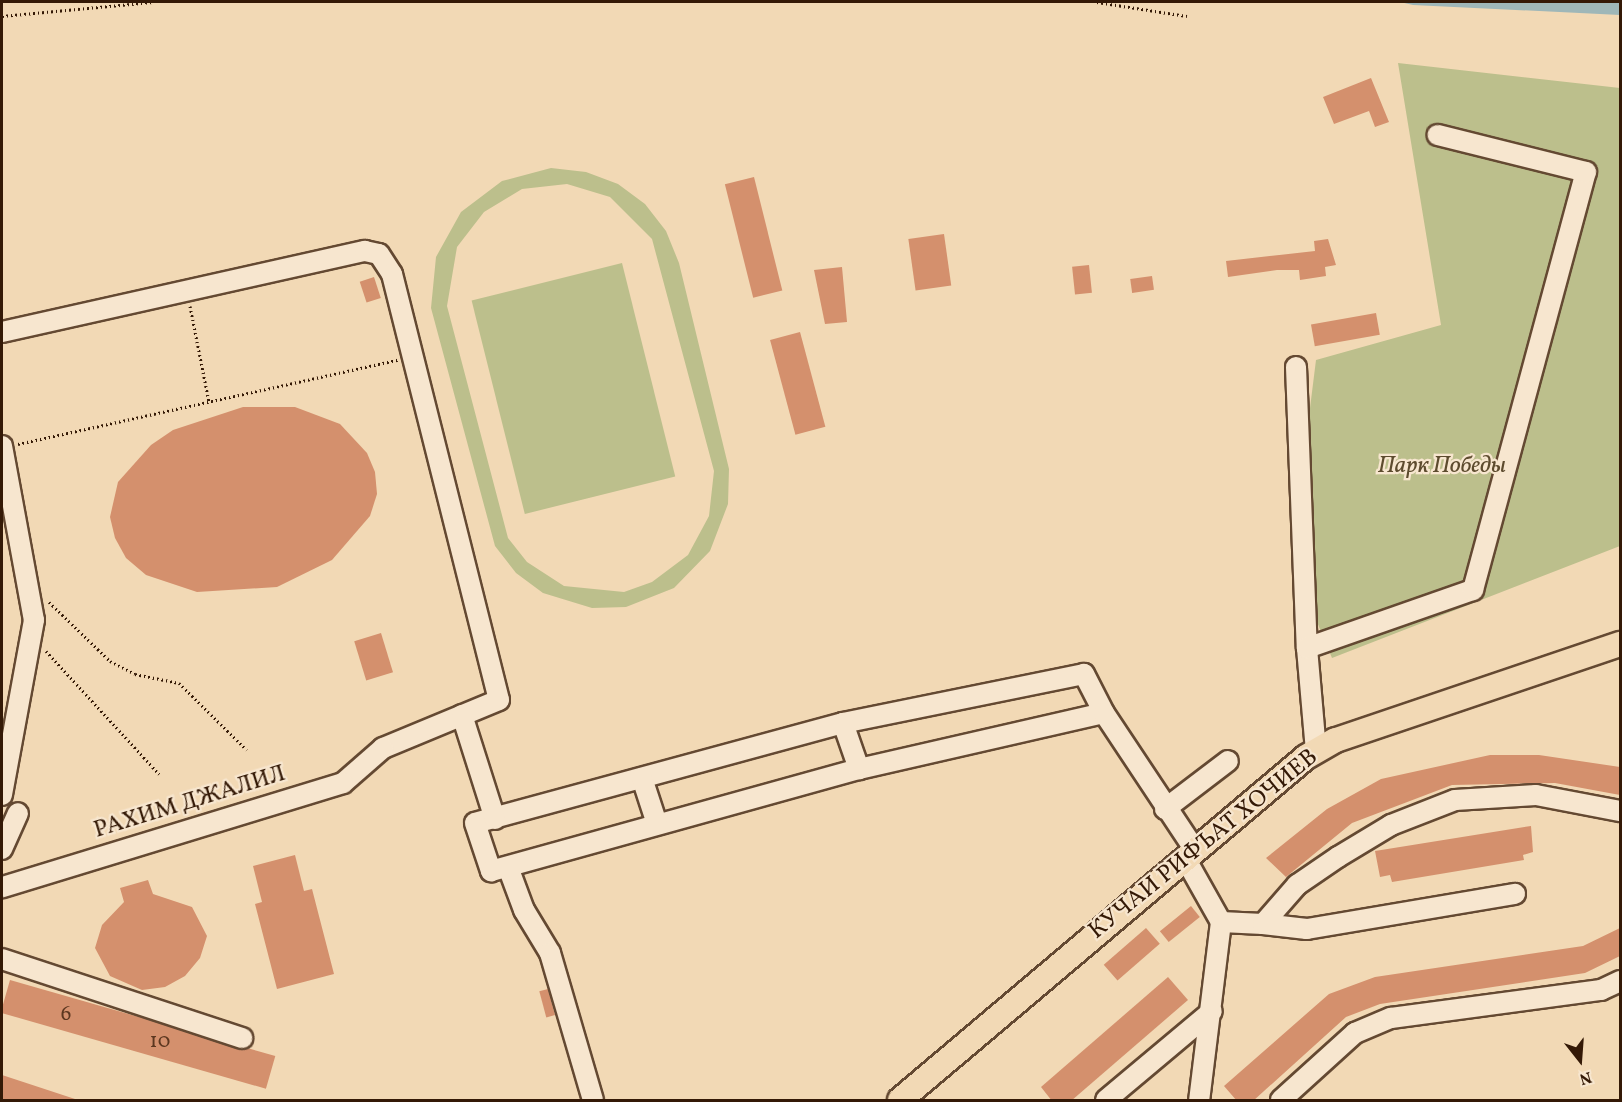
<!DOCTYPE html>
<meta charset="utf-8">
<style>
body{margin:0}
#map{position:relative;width:1622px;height:1102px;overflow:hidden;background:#f2d9b5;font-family:Vollkorn,serif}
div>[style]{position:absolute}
.green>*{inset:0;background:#bcbf8c;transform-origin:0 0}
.water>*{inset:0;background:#9fb7b8}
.building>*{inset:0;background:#d4906d;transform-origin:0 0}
.path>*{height:3px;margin-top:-1.5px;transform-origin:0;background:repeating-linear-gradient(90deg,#341906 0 1.5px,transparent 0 4.5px)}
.roads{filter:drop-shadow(2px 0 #644932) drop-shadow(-2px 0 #644932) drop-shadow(0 2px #644932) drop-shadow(0 -2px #644932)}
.minor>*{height:20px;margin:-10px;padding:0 10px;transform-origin:10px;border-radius:10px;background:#f7e6cf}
.major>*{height:24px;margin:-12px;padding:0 12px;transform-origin:12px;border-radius:12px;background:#f2d9b5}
span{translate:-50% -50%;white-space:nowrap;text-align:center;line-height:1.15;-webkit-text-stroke:4.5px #f7e6cf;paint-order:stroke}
.number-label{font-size:21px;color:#5c3720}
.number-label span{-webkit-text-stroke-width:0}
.park-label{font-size:24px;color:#5d4b2e;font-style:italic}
.street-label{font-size:24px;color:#341906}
.frame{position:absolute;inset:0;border:3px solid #341906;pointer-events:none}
.north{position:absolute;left:1550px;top:1030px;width:60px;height:60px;-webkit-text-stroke:4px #f7e6cf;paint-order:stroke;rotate:163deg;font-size:16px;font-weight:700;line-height:24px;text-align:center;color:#341906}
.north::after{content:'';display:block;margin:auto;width:21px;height:27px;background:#341906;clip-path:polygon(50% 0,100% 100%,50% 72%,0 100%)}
</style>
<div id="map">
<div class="green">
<i style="clip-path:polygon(1398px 63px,1620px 88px,1620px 546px,1332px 658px,1291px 560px,1316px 360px,1441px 325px)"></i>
<i style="clip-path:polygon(evenodd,551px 168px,586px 172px,618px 184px,645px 204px,666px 231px,679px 263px,729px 469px,728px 504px,710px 551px,674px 588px,626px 607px,592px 608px,543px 593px,516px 573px,495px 546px,431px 308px,436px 257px,461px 212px,502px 181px,551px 168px,567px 184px,610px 197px,652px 239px,714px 471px,709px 516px,688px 555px,652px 582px,624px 592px,564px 586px,527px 562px,508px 538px,447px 306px,457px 247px,484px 212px,522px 189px,567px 184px)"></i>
<i style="left:622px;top:263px;width:220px;height:155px;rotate:76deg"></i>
</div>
<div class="water">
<i style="clip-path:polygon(1400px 2px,1620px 2px,1620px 15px,1413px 5px)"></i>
</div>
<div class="building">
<i style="clip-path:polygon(1371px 78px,1389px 122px,1375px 127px,1369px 111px,1334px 124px,1323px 97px)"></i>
<i style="left:754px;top:177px;width:117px;height:30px;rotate:76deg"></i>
<i style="left:944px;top:234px;width:52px;height:36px;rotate:82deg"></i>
<i style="clip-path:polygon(1328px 239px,1336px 265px,1325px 267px,1326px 276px,1300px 280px,1299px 270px,1277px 270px,1228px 277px,1226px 261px,1315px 251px,1314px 241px)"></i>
<i style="left:1089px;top:265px;width:28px;height:17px;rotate:84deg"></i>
<i style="clip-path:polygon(842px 267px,847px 322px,825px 324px,814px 270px)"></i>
<i style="left:1152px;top:276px;width:14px;height:22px;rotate:82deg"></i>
<i style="left:374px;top:277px;width:22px;height:15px;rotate:72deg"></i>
<i style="left:1376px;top:313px;width:22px;height:66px;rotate:80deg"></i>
<i style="left:800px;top:332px;width:98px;height:31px;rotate:75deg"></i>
<i style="clip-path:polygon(243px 407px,295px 407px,340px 424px,367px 453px,375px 472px,377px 494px,370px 516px,332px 560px,277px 587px,197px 592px,146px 575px,126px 558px,115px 538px,110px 517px,118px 482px,151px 445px,173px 430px)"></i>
<i style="left:381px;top:633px;width:41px;height:28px;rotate:73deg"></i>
<i style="clip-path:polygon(1490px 755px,1539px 755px,1620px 767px,1620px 795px,1555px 783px,1452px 785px,1352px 823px,1286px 877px,1266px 858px,1327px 809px,1381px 779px)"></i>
<i style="clip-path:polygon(1531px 826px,1533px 852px,1523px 855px,1524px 860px,1392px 882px,1390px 875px,1380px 877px,1375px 851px)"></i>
<i style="clip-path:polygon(295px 855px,304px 891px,312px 889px,334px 974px,277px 989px,255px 904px,262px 902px,253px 866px)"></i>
<i style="clip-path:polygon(148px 880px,153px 894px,192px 907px,207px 936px,200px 958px,185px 976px,165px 987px,142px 990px,110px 976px,95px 948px,102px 925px,124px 902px,120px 888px)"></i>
<i style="left:1191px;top:906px;width:14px;height:40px;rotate:51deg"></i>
<i style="left:1146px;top:928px;width:21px;height:56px;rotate:49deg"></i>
<i style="clip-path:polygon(1620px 928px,1620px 956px,1585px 973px,1380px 1004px,1346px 1017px,1253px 1101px,1237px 1101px,1224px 1086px,1329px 994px,1375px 977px,1583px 946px)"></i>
<i style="clip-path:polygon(1168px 977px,1188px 1000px,1071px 1101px,1052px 1101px,1041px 1087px)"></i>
<i style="left:10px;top:980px;width:276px;height:34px;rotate:16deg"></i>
<i style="left:548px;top:989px;width:27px;height:9px;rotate:75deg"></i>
<i style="clip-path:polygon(2px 1075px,75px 1099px,74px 1101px,2px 1101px)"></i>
</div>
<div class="path">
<i style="left:1097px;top:2px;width:91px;rotate:8.8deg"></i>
<i style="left:2px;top:16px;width:151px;rotate:-5.3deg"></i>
<i style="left:190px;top:306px;width:98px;rotate:78.8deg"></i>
<i style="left:18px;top:444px;width:389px;rotate:-12.5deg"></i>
<i style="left:49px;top:602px;width:85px;rotate:44deg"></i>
<i style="left:110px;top:661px;width:28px;rotate:27deg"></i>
<i style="left:135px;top:674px;width:45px;rotate:11.6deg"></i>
<i style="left:179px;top:683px;width:95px;rotate:44.6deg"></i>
<i style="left:46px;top:651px;width:167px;rotate:47.4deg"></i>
</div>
<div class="roads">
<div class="minor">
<i style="left:2px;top:332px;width:372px;rotate:-12.6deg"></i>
<i style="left:365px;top:251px;width:14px;rotate:12deg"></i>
<i style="left:379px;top:254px;width:24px;rotate:57deg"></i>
<i style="left:392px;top:274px;width:439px;rotate:75.9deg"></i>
<i style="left:499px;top:700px;width:126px;rotate:157.5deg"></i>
<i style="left:383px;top:748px;width:53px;rotate:138.8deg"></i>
<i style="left:343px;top:783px;width:357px;rotate:163deg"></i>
<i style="left:1296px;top:367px;width:281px;rotate:87.8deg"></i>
<i style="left:2px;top:446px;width:177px;rotate:79.6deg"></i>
<i style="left:34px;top:620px;width:178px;rotate:100.4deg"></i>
<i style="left:1104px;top:713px;width:44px;rotate:-117.1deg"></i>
<i style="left:1084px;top:674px;width:246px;rotate:168.5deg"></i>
<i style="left:843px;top:723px;width:381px;rotate:164.8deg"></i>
<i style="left:475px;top:823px;width:51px;rotate:71.6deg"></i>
<i style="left:491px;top:871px;width:382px;rotate:-15.5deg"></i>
<i style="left:859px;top:769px;width:251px;rotate:-12.9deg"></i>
<i style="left:1104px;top:713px;width:164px;rotate:56.4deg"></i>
<i style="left:462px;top:715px;width:109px;rotate:72.4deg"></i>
<i style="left:843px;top:723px;width:49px;rotate:70.8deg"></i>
<i style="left:1316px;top:751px;width:103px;rotate:-95deg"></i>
<i style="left:1307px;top:648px;width:176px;rotate:-19.3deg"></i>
<i style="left:1473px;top:590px;width:433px;rotate:-74.9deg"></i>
<i style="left:1586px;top:172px;width:153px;rotate:-166deg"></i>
<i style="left:642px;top:778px;width:48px;rotate:71.9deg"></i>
<i style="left:1165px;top:809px;width:79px;rotate:-37.3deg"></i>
<i style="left:2px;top:849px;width:39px;rotate:-66deg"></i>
<i style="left:1185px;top:858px;width:73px;rotate:60.6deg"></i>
<i style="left:1221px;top:922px;width:179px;rotate:97deg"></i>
<i style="left:508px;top:867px;width:46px;rotate:69.6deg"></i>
<i style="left:524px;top:910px;width:50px;rotate:58.8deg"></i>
<i style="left:550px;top:953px;width:153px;rotate:73.7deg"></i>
<i style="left:1221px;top:922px;width:42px;rotate:2.7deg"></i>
<i style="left:1263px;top:924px;width:52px;rotate:-48.9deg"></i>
<i style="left:1297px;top:885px;width:50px;rotate:-34.3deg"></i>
<i style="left:1338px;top:857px;width:62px;rotate:-31.1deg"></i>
<i style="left:1391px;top:825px;width:69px;rotate:-21.3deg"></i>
<i style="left:1455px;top:800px;width:81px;rotate:-3.5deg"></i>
<i style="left:1536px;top:795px;width:86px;rotate:10.8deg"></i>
<i style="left:1263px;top:924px;width:44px;rotate:6.5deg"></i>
<i style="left:1307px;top:929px;width:211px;rotate:-9.6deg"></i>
<i style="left:2px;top:959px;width:253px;rotate:18.2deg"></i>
<i style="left:1106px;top:1100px;width:138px;rotate:-40deg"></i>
<i style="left:1281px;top:1100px;width:100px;rotate:-42.2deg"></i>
<i style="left:1355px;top:1033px;width:39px;rotate:-23deg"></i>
<i style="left:1391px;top:1018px;width:212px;rotate:-7.6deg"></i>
<i style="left:1601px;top:990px;width:21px;rotate:-25deg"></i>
</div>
<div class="major">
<i style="left:900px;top:1100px;width:531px;rotate:-40.19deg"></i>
<i style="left:1306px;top:757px;width:34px;rotate:-30deg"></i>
<i style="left:1336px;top:740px;width:300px;rotate:-18.7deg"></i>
</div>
</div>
<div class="number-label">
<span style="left:66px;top:1015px">6</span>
<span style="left:160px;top:1042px">10</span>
</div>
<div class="park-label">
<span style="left:1442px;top:467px">Парк Победы</span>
</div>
<div class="street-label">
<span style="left:190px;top:803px;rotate:-17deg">РАХИМ ДЖАЛИЛ</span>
<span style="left:1204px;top:845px;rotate:-39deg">КУЧАИ РИФЪАТ ХОЧИЕВ</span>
</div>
<div class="frame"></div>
<div class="north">N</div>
</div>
